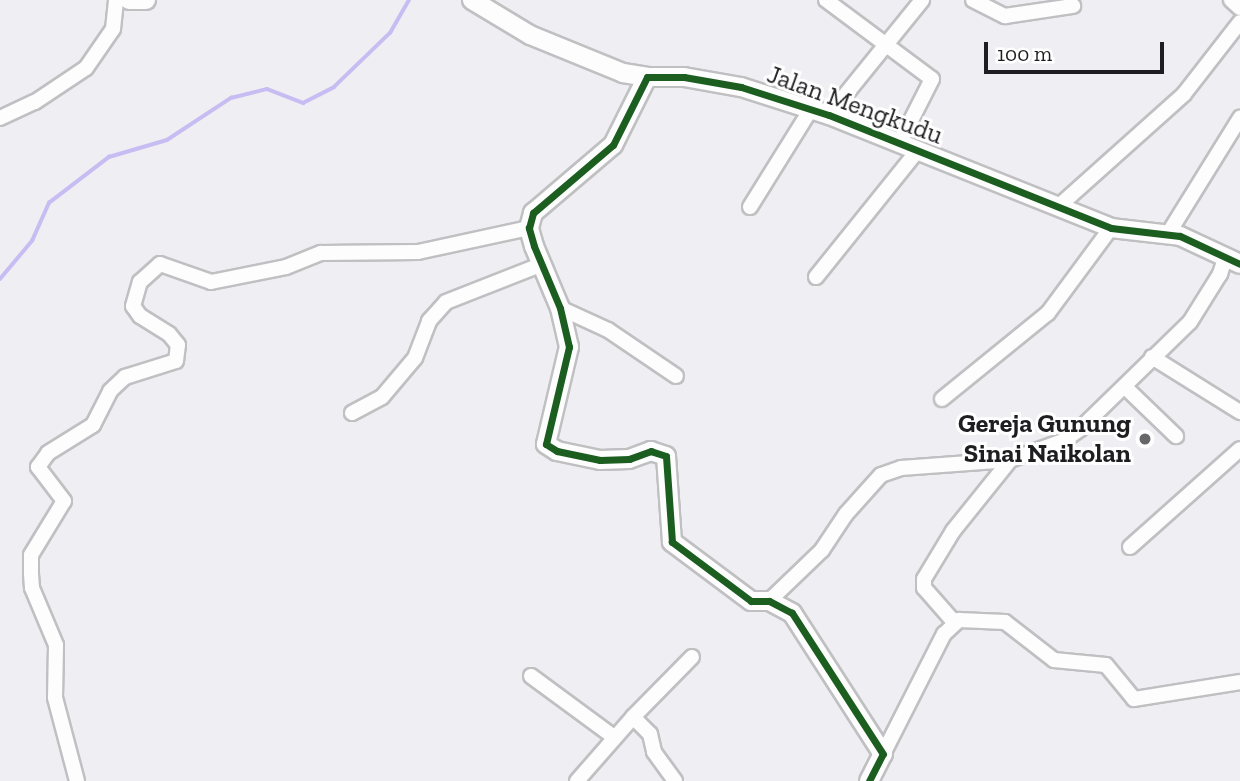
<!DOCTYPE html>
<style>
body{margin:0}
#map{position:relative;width:1240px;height:781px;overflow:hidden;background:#efeff3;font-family:"Zilla Slab",serif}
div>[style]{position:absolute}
.stream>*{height:3.5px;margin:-1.75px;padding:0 1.75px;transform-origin:1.75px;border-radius:1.75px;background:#c8bdf2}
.roads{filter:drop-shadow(2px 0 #c0c0c3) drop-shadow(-2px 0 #c0c0c3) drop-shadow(0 2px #c0c0c3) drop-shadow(0 -2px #c0c0c3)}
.minor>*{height:14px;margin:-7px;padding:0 7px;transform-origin:7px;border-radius:7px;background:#fdfdfd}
.tertiary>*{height:18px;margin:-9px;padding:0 9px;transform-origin:9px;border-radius:9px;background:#fdfdfd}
.cycleway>*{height:7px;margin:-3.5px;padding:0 3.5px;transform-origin:3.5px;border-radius:3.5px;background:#1b5e20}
.dots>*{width:19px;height:19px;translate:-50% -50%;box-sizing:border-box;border:4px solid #fff;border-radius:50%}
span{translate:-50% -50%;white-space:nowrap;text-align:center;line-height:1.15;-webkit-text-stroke:6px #fff;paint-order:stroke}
.street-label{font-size:26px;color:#1e1e20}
.poi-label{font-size:26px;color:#1e1e20;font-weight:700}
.right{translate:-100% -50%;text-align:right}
.scale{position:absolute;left:984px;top:42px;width:180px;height:32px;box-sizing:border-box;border:4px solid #1e1e20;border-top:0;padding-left:9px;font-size:21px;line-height:24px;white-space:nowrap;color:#1e1e20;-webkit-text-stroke:5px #fff;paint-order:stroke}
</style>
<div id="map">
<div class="stream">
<i style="left:0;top:279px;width:50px;rotate:-49.9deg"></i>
<i style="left:32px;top:241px;width:42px;rotate:-65.9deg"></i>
<i style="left:49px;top:203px;width:76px;rotate:-37.5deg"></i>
<i style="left:109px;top:157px;width:60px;rotate:-16.3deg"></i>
<i style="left:167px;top:140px;width:77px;rotate:-33.3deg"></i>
<i style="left:231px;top:98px;width:37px;rotate:-14deg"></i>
<i style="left:267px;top:89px;width:39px;rotate:21deg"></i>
<i style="left:303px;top:103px;width:35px;rotate:-27deg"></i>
<i style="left:334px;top:87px;width:78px;rotate:-44deg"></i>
<i style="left:390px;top:33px;width:38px;rotate:-60deg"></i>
</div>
<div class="roads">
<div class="minor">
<i style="left:826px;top:0;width:132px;rotate:36.7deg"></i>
<i style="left:932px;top:79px;width:71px;rotate:116.9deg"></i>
<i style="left:973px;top:0;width:36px;rotate:27deg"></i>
<i style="left:1005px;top:16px;width:69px;rotate:-8.4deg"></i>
<i style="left:1231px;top:0;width:12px;rotate:42deg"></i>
<i style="left:829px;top:115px;width:148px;rotate:-51deg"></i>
<i style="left:0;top:118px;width:38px;rotate:-25deg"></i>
<i style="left:35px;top:102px;width:61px;rotate:-33.7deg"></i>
<i style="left:86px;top:68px;width:47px;rotate:-55.3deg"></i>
<i style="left:113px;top:29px;width:29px;rotate:-84deg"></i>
<i style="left:1060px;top:205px;width:166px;rotate:-41.8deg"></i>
<i style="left:1184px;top:94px;width:91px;rotate:-52.1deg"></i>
<i style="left:750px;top:207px;width:115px;rotate:-58.1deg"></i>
<i style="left:1168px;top:234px;width:137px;rotate:-58.2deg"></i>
<i style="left:816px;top:277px;width:164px;rotate:-51.2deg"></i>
<i style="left:560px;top:308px;width:53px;rotate:24.6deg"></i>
<i style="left:608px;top:330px;width:82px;rotate:34.1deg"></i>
<i style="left:1152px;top:357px;width:104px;rotate:32deg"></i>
<i style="left:1125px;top:387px;width:71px;rotate:43.9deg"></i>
<i style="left:942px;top:399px;width:136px;rotate:-39.1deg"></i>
<i style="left:1048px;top:313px;width:106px;rotate:-53.5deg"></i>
<i style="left:352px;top:413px;width:34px;rotate:-28deg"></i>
<i style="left:382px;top:397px;width:51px;rotate:-49.8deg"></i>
<i style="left:415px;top:358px;width:40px;rotate:-69deg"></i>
<i style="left:429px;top:321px;width:25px;rotate:-48deg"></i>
<i style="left:446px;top:302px;width:101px;rotate:-21.5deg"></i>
<i style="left:1130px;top:547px;width:147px;rotate:-41.7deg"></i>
<i style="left:769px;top:601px;width:74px;rotate:-43.9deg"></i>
<i style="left:822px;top:550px;width:43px;rotate:-56.3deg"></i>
<i style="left:846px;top:514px;width:52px;rotate:-48.1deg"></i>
<i style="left:881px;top:475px;width:21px;rotate:-19deg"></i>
<i style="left:901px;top:468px;width:109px;rotate:-4.2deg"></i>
<i style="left:1010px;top:460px;width:56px;rotate:-19.7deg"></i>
<i style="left:1063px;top:441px;width:21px;rotate:-35deg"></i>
<i style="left:1080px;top:429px;width:153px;rotate:-44.2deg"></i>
<i style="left:1190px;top:322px;width:57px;rotate:-58deg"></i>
<i style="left:1220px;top:274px;width:19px;rotate:-72deg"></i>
<i style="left:954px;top:622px;width:45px;rotate:-131.4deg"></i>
<i style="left:924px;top:588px;width:9px;rotate:-90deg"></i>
<i style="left:924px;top:579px;width:56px;rotate:-58.9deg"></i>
<i style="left:953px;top:531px;width:91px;rotate:-51.2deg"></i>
<i style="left:531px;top:676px;width:104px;rotate:36.4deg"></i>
<i style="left:633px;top:717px;width:84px;rotate:-45.5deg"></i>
<i style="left:883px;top:754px;width:135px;rotate:-63.1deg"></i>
<i style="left:944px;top:634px;width:21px;rotate:-43deg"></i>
<i style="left:959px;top:620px;width:46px;rotate:2.5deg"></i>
<i style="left:1005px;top:622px;width:62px;rotate:37.8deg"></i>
<i style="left:1054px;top:660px;width:52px;rotate:5.5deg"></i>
<i style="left:1106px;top:665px;width:44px;rotate:50.5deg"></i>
<i style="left:1134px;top:699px;width:107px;rotate:-9.1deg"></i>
<i style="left:77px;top:781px;width:86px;rotate:-104.8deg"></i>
<i style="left:55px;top:698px;width:53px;rotate:-88.9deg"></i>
<i style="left:56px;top:645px;width:62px;rotate:-112.8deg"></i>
<i style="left:32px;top:588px;width:15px;rotate:-94deg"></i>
<i style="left:31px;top:573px;width:18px;rotate:-90deg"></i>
<i style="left:31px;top:555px;width:63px;rotate:-58.6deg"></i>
<i style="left:64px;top:501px;width:43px;rotate:-127.4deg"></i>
<i style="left:38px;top:467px;width:17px;rotate:-54deg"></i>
<i style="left:48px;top:453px;width:53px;rotate:-31.9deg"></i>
<i style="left:93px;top:425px;width:38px;rotate:-63deg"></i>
<i style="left:110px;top:391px;width:21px;rotate:-43deg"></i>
<i style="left:125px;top:377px;width:53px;rotate:-17.4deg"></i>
<i style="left:176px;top:361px;width:16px;rotate:-83deg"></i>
<i style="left:178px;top:345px;width:14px;rotate:-129deg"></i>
<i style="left:169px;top:334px;width:34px;rotate:-148deg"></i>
<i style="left:140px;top:316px;width:12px;rotate:-125deg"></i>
<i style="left:133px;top:306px;width:25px;rotate:-74deg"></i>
<i style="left:140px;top:282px;width:27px;rotate:-42deg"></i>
<i style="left:160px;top:264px;width:54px;rotate:19.4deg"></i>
<i style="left:211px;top:282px;width:76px;rotate:-11.3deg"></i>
<i style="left:286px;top:267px;width:38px;rotate:-22deg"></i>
<i style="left:321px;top:253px;width:97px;rotate:-0.6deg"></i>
<i style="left:418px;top:252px;width:114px;rotate:-12.2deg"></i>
<i style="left:577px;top:781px;width:85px;rotate:-48.8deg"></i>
<i style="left:633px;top:717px;width:24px;rotate:45deg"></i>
<i style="left:650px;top:734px;width:18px;rotate:77deg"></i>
<i style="left:654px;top:752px;width:36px;rotate:54deg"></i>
</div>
<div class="tertiary">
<i style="left:129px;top:0;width:17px"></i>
<i style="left:472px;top:0;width:68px;rotate:31.1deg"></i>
<i style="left:530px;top:35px;width:100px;rotate:22.2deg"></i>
<i style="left:623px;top:73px;width:24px;rotate:9deg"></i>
<i style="left:869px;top:781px;width:30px;rotate:-63deg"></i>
<i style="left:883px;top:754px;width:168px;rotate:-122.8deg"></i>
<i style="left:792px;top:613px;width:26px;rotate:-152deg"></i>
<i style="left:769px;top:601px;width:18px;rotate:180deg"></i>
<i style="left:751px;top:601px;width:99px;rotate:-143.2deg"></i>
<i style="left:672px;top:542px;width:86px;rotate:-94deg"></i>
<i style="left:666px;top:456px;width:16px;rotate:-162deg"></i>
<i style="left:651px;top:451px;width:23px;rotate:160deg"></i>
<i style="left:629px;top:459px;width:29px;rotate:178deg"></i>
<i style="left:600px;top:460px;width:44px;rotate:-168.2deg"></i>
<i style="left:557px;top:451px;width:13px;rotate:-148deg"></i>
<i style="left:546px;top:444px;width:100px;rotate:-76.7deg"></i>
<i style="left:569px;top:347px;width:40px;rotate:-103deg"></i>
<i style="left:560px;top:308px;width:67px;rotate:-112.8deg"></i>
<i style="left:534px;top:246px;width:19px;rotate:-106deg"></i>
<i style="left:529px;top:228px;width:16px;rotate:-75deg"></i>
<i style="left:533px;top:213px;width:105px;rotate:-40.4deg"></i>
<i style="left:613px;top:145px;width:76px;rotate:-63.4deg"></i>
<i style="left:647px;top:77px;width:37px"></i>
<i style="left:684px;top:77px;width:58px;rotate:10deg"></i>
<i style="left:741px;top:87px;width:92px;rotate:17.7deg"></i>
<i style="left:829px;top:115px;width:304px;rotate:21.8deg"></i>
<i style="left:1111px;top:228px;width:69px;rotate:6.6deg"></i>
<i style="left:1180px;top:236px;width:66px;rotate:25deg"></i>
</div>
</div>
<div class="cycleway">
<i style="left:869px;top:781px;width:30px;rotate:-63deg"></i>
<i style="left:883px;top:754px;width:168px;rotate:-122.8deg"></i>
<i style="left:792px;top:613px;width:26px;rotate:-152deg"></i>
<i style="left:769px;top:601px;width:18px;rotate:180deg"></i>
<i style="left:751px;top:601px;width:99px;rotate:-143.2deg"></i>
<i style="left:672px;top:542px;width:86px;rotate:-94deg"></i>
<i style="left:666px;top:456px;width:16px;rotate:-162deg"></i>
<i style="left:651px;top:451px;width:23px;rotate:160deg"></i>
<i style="left:629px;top:459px;width:29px;rotate:178deg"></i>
<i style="left:600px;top:460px;width:44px;rotate:-168.2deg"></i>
<i style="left:557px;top:451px;width:13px;rotate:-148deg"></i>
<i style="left:546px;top:444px;width:100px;rotate:-76.7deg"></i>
<i style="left:569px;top:347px;width:40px;rotate:-103deg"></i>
<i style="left:560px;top:308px;width:67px;rotate:-112.8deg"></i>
<i style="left:534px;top:246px;width:19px;rotate:-106deg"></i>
<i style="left:529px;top:228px;width:16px;rotate:-75deg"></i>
<i style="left:533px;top:213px;width:105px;rotate:-40.4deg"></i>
<i style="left:613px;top:145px;width:76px;rotate:-63.4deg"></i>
<i style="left:647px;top:77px;width:37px"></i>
<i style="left:684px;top:77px;width:58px;rotate:10deg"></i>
<i style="left:741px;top:87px;width:92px;rotate:17.7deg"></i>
<i style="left:829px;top:115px;width:304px;rotate:21.8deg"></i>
<i style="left:1111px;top:228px;width:69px;rotate:6.6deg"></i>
<i style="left:1180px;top:236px;width:66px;rotate:25deg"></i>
</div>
<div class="dots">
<i style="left:1145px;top:439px;background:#67676a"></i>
</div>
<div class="street-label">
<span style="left:855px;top:105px;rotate:20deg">Jalan Mengkudu</span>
</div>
<div class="poi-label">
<span class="right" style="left:1131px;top:439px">Gereja Gunung<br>Sinai Naikolan</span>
</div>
<div class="scale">100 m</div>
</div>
